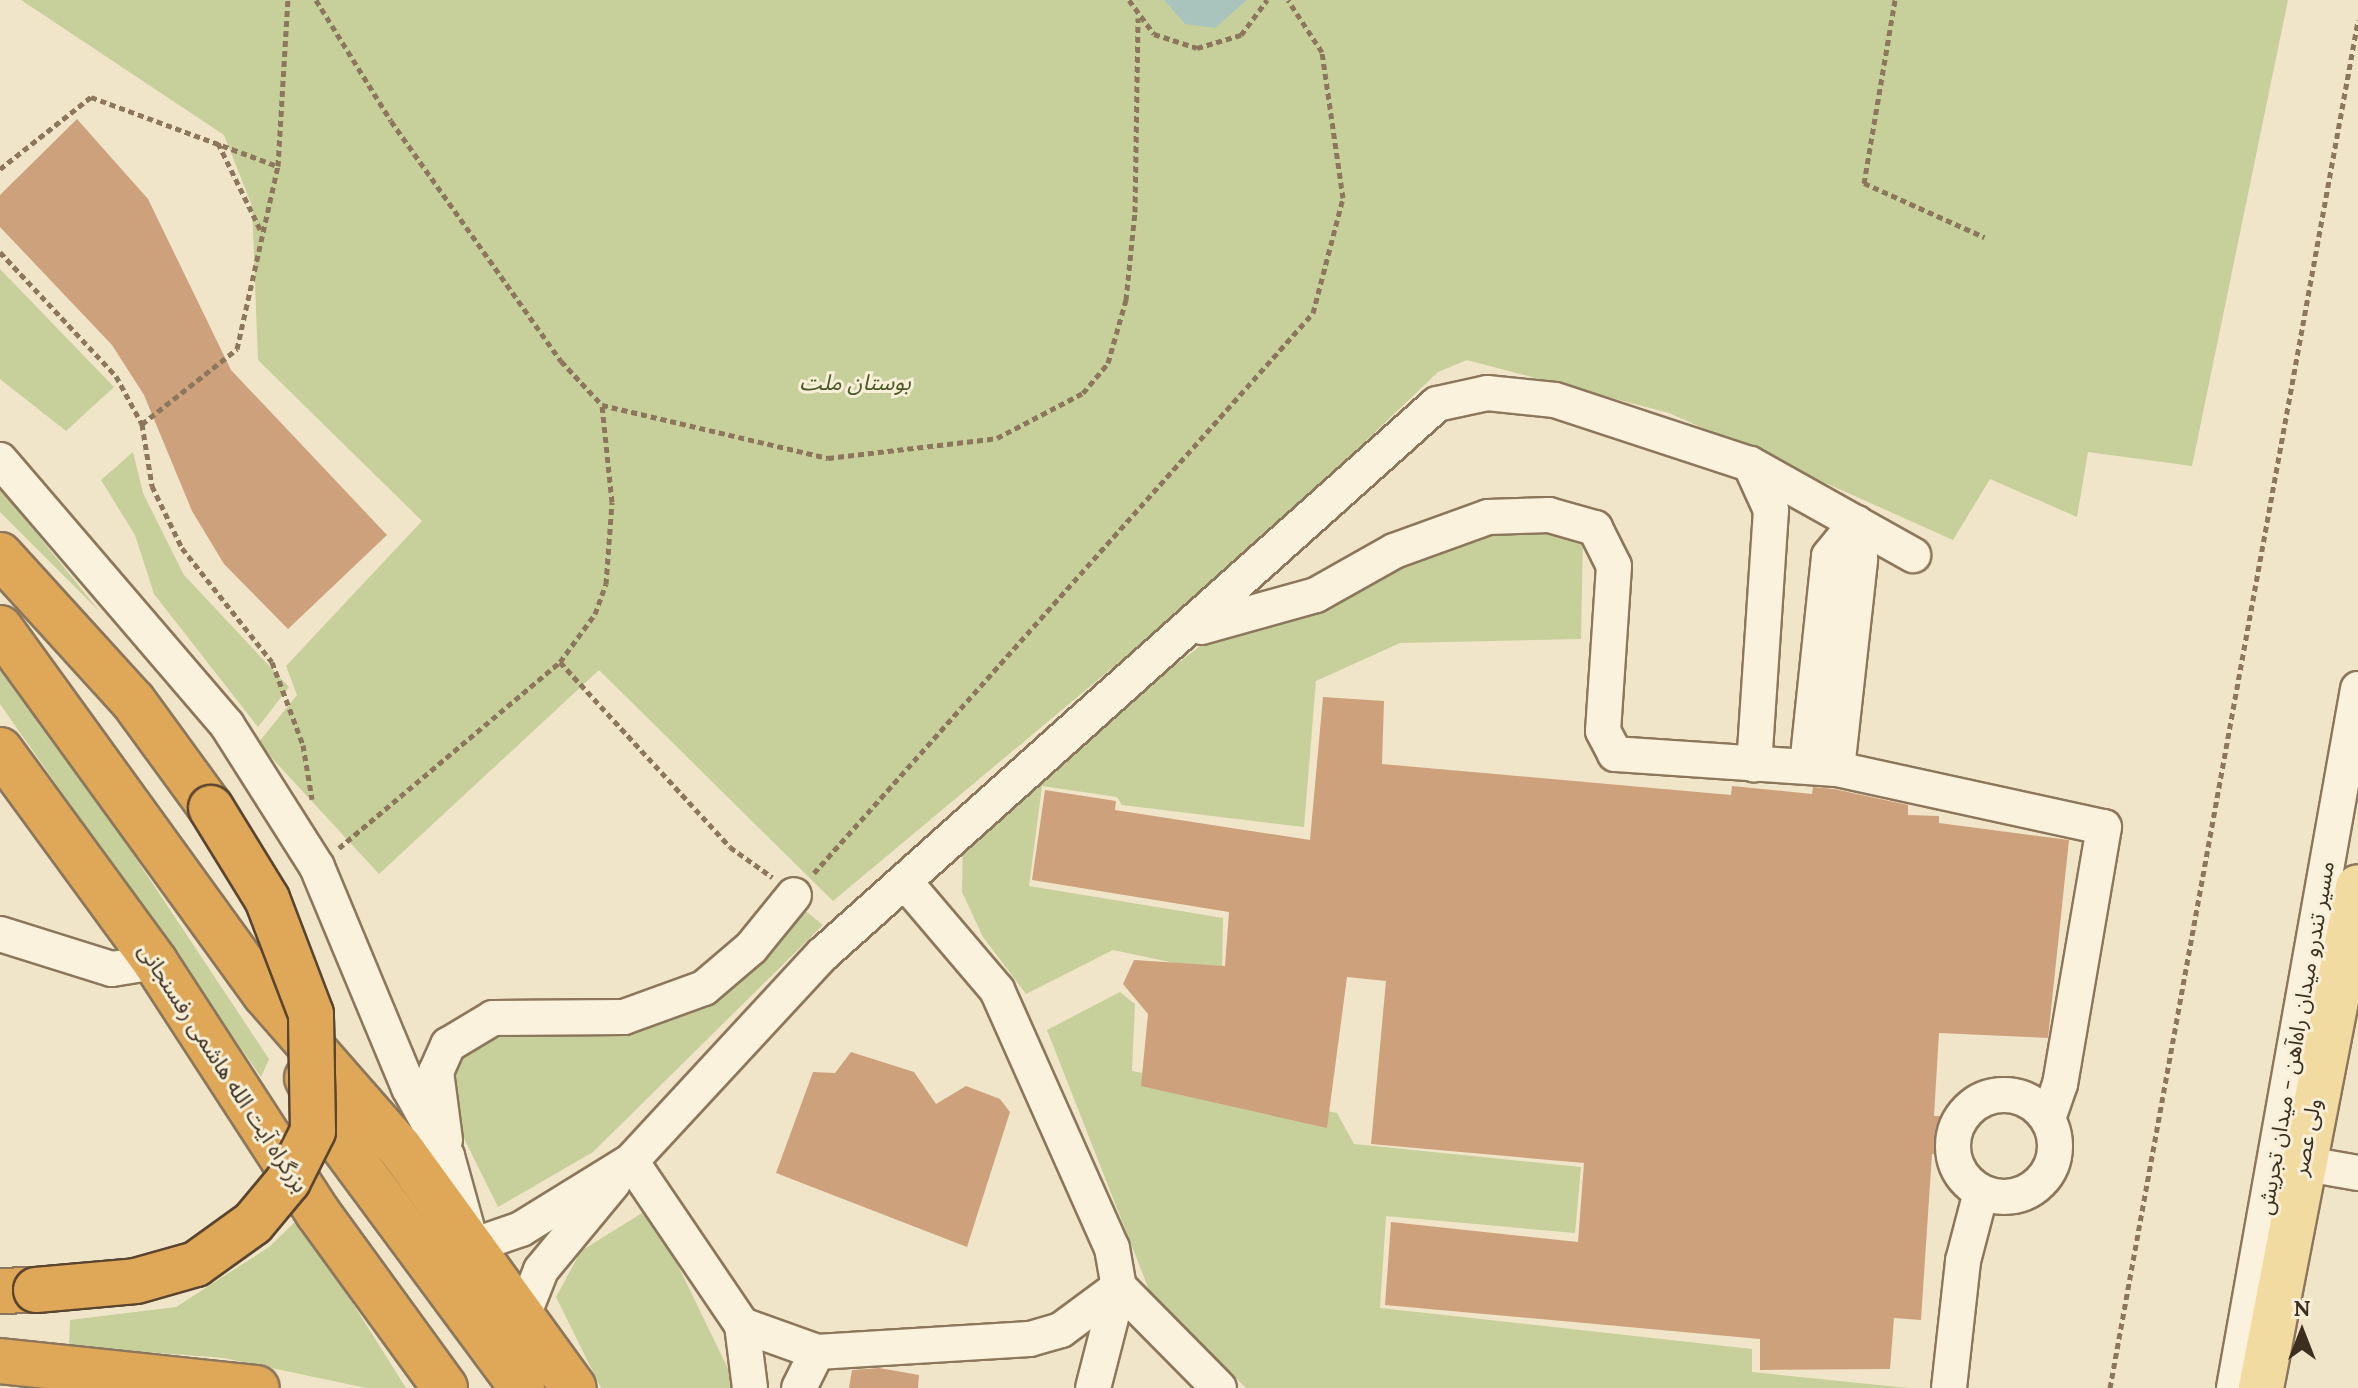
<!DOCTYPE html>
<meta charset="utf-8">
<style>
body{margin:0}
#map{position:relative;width:2358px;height:1388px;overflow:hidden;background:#f0e5c8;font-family:Lora,"Noto Sans Arabic",serif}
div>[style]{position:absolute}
.green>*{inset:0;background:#c7cf9b}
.water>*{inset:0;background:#a9c4bd}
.building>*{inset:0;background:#cea17d}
.path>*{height:5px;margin-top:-2.5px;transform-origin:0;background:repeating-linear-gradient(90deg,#8c775c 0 6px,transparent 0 10px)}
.roads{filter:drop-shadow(2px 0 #8c775c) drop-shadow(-2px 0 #8c775c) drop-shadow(0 2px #8c775c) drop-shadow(0 -2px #8c775c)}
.minor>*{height:34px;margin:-17px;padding:0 17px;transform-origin:17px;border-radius:17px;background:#faf2dc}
.minor>.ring{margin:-17px;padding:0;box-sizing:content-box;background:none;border:34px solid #faf2dc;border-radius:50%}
.major>*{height:44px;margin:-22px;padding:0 22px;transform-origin:22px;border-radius:22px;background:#f2dba0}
.highway>*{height:44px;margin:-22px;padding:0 22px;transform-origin:22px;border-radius:22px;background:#dfa859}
.bridges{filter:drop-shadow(2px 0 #5a4530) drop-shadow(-2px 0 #5a4530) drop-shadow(0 2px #5a4530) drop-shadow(0 -2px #5a4530)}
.highway-bridge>*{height:44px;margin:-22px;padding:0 22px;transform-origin:22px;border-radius:22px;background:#dfa859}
span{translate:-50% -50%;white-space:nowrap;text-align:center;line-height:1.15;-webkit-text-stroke:6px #f7efd8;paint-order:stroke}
.park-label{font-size:22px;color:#4b5926;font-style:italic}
.street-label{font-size:22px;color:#3d2f20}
.north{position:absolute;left:2262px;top:1292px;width:80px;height:80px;-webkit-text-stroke:6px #f7efd8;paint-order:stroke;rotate:0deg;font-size:22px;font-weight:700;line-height:32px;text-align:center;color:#3d2f20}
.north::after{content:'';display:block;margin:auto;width:28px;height:36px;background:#3d2f20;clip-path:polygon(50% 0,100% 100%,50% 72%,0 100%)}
</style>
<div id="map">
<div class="green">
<i style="clip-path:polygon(21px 0,2288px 0,2192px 466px,2088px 452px,2077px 517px,1990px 479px,1953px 540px,1669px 413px,1467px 360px,1438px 372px,1239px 562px,833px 901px,599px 670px,379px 874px,258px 743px,297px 695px,286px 666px,422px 521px,258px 360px,252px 206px,224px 135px)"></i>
<i style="clip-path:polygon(0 269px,114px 387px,66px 431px,0 379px)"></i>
<i style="clip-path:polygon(133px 452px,143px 493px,184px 575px,289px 687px,258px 727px,154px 594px,135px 535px,101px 480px)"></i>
<i style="clip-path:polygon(0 488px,100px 612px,0 512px)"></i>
<i style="clip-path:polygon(1538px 523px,1583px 534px,1581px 639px,1400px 643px,1316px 681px,1304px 827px,1122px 805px,1117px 797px,1042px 786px,1029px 886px,1223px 918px,1222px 973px,1113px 950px,1026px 994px,983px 937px,962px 892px,963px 837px,1018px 786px,1204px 643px,1462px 537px)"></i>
<i style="clip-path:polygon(0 669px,74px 765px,269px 1059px,261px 1077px,0 704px)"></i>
<i style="clip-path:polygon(797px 904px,823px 925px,593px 1152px,498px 1207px,445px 1100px,461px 1047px,499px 1024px,710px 1000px)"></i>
<i style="clip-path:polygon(1120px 992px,1135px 1004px,1132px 1071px,1337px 1113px,1354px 1144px,1581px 1167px,1575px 1233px,1386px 1216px,1380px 1308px,1752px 1349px,1752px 1372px,1908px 1388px,1246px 1388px,1151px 1295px,1047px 1030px)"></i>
<i style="clip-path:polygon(650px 1208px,736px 1385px,735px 1388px,601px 1388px,556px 1297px,581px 1251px)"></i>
<i style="clip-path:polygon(299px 1218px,406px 1388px,366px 1388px,224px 1358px,69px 1346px,70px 1320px,176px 1307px,269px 1247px)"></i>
</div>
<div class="water">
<i style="clip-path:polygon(1164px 0,1247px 0,1215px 28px,1185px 24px)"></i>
</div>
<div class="building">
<i style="clip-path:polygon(77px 119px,148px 199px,231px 370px,387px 535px,288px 629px,224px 564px,192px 511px,144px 395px,112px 345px,0 227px,0 195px)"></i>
<i style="clip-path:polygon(1323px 697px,1384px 701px,1382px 764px,1731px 795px,1732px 786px,1812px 794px,1813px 787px,1834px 789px,1908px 805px,1908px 815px,1939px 816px,1939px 823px,2069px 840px,2048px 1038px,1939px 1033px,1934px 1116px,1952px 1116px,1949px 1152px,1932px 1154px,1921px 1320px,1894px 1318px,1890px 1369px,1760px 1370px,1760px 1339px,1385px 1305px,1391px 1222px,1578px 1242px,1584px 1163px,1371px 1144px,1386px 981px,1347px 977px,1327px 1128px,1141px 1086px,1148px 1014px,1123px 984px,1134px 960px,1225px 966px,1229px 912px,1032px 880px,1045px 790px,1116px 801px,1115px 810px,1310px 840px)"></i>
<i style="clip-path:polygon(851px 1052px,914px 1072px,936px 1104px,966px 1086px,1000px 1099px,1010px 1112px,967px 1247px,776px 1173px,813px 1072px,835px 1073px)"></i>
<i style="clip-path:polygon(879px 1368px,919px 1375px,918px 1388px,849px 1388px,852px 1370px)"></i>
</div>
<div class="path">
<i style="left:316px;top:0;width:142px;rotate:58.2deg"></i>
<i style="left:391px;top:121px;width:294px;rotate:54.7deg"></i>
<i style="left:561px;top:361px;width:60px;rotate:47deg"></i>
<i style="left:602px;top:405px;width:232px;rotate:13.2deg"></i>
<i style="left:828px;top:458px;width:170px;rotate:-6.7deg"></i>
<i style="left:997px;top:438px;width:97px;rotate:-27.6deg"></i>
<i style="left:1083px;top:393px;width:39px;rotate:-50deg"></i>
<i style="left:1108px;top:363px;width:66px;rotate:-74.1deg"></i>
<i style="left:1126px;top:300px;width:88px;rotate:-84.2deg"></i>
<i style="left:1135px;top:212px;width:194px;rotate:-89.1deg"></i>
<i style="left:1129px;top:0;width:42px;rotate:53.7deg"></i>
<i style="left:1154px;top:34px;width:45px;rotate:18deg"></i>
<i style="left:1197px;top:48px;width:46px;rotate:-16.5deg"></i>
<i style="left:1241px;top:35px;width:44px;rotate:-53.4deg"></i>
<i style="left:1895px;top:0;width:186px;rotate:99.6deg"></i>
<i style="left:1864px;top:183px;width:132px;rotate:24.2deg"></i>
<i style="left:218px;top:143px;width:98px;rotate:64deg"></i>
<i style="left:0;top:169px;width:116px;rotate:-38.4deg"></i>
<i style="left:91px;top:97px;width:199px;rotate:20.3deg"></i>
<i style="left:0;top:252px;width:170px;rotate:46.9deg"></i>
<i style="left:116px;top:376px;width:55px;rotate:61.6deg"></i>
<i style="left:142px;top:424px;width:63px;rotate:80.8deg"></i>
<i style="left:152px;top:486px;width:69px;rotate:64.2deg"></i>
<i style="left:182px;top:548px;width:145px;rotate:51.7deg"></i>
<i style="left:272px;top:662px;width:89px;rotate:69.5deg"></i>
<i style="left:303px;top:745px;width:55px;rotate:80.5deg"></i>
<i style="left:142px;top:424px;width:121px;rotate:-38.3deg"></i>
<i style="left:237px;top:349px;width:188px;rotate:-77.4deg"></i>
<i style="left:278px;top:166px;width:166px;rotate:-86.6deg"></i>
<i style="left:560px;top:662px;width:251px;rotate:47.4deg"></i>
<i style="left:730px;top:847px;width:52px;rotate:35.5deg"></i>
<i style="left:339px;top:848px;width:289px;rotate:-40.1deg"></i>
<i style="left:560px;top:662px;width:59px;rotate:-53.9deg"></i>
<i style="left:595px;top:614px;width:32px;rotate:-70deg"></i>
<i style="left:606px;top:584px;width:82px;rotate:-85.8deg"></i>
<i style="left:612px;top:502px;width:98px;rotate:-95.9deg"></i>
<i style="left:814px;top:873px;width:750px;rotate:-48.3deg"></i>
<i style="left:1313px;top:313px;width:119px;rotate:-75.4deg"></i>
<i style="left:1343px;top:198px;width:148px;rotate:-98.2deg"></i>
<i style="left:1322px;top:52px;width:62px;rotate:-123.2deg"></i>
<i style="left:2110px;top:1388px;width:1390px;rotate:-79.72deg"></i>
</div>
<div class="roads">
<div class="minor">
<i style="left:0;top:460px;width:349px;rotate:49.4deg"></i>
<i style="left:227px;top:725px;width:168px;rotate:57.6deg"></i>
<i style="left:317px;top:867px;width:239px;rotate:67.4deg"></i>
<i style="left:409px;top:1088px;width:78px;rotate:60.8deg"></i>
<i style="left:447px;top:1156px;width:93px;rotate:74.5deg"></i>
<i style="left:472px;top:1246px;width:52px;rotate:-19.1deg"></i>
<i style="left:521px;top:1229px;width:129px;rotate:-31.7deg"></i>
<i style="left:1750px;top:464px;width:51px;rotate:65.5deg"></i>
<i style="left:1771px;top:510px;width:255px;rotate:93.8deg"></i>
<i style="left:1201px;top:627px;width:119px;rotate:-15.5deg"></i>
<i style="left:1316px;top:595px;width:90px;rotate:-29.4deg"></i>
<i style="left:1394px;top:551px;width:100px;rotate:-19.9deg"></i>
<i style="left:1488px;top:517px;width:61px;rotate:-1.9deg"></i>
<i style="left:1549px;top:515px;width:48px;rotate:15.8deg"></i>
<i style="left:1595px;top:528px;width:42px;rotate:63.4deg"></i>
<i style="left:1614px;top:566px;width:165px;rotate:93.8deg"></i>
<i style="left:1603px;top:731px;width:26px;rotate:62deg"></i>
<i style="left:1615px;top:754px;width:223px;rotate:3.9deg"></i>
<i style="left:1837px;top:769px;width:273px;rotate:12.3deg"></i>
<i style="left:2104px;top:827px;width:261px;rotate:99.7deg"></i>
<i style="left:2060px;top:1084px;width:37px;rotate:109deg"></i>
<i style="left:1807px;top:766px;width:211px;rotate:-84deg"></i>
<i style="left:1829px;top:556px;width:43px;rotate:-50.7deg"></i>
<i style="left:1837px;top:769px;width:211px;rotate:-83.7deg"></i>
<i style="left:1860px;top:559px;width:36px;rotate:-96deg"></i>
<i style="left:905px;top:882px;width:142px;rotate:49.6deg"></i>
<i style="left:997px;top:990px;width:282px;rotate:66deg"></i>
<i style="left:1112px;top:1248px;width:40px;rotate:80deg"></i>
<i style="left:1119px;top:1287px;width:104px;rotate:104.4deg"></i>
<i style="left:0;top:934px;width:117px;rotate:17.4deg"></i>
<i style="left:112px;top:969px;width:44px;rotate:-9.2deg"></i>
<i class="ring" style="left:1953px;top:1095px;width:68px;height:68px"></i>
<i style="left:445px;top:1140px;width:69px;rotate:-97.5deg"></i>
<i style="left:436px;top:1072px;width:30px;rotate:-66deg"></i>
<i style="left:448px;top:1045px;width:52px;rotate:-31deg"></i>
<i style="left:493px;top:1018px;width:131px;rotate:-0.4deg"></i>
<i style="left:624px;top:1017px;width:85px;rotate:-19.9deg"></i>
<i style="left:704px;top:988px;width:62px;rotate:-40.4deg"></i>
<i style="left:751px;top:948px;width:68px;rotate:-50.9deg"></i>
<i style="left:2301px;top:1163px;width:58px;rotate:10deg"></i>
<i style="left:524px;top:1313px;width:46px;rotate:-68.4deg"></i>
<i style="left:541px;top:1270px;width:113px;rotate:-50.4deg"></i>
<i style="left:742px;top:1325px;width:198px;rotate:-124.1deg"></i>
<i style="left:631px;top:1161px;width:282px;rotate:-47.2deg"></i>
<i style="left:823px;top:954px;width:824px;rotate:-41.85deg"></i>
<i style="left:1437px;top:404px;width:51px;rotate:-12.4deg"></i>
<i style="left:1487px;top:393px;width:68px;rotate:5.9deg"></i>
<i style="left:1555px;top:400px;width:205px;rotate:18.2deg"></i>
<i style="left:1750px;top:464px;width:187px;rotate:29.2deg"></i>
<i style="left:817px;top:1352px;width:213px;rotate:-3.5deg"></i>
<i style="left:1030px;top:1339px;width:32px;rotate:-16deg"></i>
<i style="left:1061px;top:1330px;width:72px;rotate:-36.6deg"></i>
<i style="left:1119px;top:1287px;width:142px;rotate:45.3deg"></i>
<i style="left:750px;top:1388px;width:64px;rotate:-97.2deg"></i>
<i style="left:742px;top:1325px;width:80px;rotate:19.8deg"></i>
<i style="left:817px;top:1352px;width:40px;rotate:116.6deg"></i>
<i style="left:1949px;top:1388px;width:128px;rotate:-83.7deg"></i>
<i style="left:1963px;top:1261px;width:71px;rotate:-75.4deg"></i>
<i style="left:2234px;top:1388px;width:710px;rotate:-79.94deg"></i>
</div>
<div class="major">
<i style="left:2261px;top:1388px;width:510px;rotate:-79.04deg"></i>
</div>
<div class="highway">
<i style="left:0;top:555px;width:197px;rotate:47.7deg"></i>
<i style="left:133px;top:701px;width:132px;rotate:53.9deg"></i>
<i style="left:0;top:628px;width:452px;rotate:54.1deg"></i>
<i style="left:265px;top:994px;width:205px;rotate:48.8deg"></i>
<i style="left:400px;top:1148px;width:296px;rotate:54.1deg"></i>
<i style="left:0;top:750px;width:263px;rotate:53.8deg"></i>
<i style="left:155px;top:962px;width:299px;rotate:57deg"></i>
<i style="left:318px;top:1213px;width:216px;rotate:54deg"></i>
<i style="left:307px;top:1078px;width:68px;rotate:63.1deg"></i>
<i style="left:338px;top:1139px;width:310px;rotate:53.5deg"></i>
<i style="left:0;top:1291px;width:36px;rotate:-2deg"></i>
<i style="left:0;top:1361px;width:258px;rotate:6deg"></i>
</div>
</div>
<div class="bridges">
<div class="highway-bridge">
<i style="left:36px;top:1290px;width:100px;rotate:-5.1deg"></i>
<i style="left:136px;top:1281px;width:62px;rotate:-15.8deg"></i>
<i style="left:196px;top:1264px;width:70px;rotate:-35.7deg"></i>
<i style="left:253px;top:1223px;width:55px;rotate:-50.2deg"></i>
<i style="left:288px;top:1181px;width:56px;rotate:-63.4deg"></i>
<i style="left:313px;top:1131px;width:117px;rotate:-91deg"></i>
<i style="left:311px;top:1014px;width:123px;rotate:-110.9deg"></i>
<i style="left:267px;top:899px;width:107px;rotate:-121.6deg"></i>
</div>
</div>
<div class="park-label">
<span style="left:855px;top:383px">بوستان ملت</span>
</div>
<div class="street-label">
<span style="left:2296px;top:1038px;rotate:-80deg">مسیر تندرو میدان راه‌آهن - میدان تجریش</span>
<span style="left:223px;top:1068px;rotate:57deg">بزرگراه آیت الله هاشمی رفسنجانی</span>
<span style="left:2307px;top:1137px;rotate:-79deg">ولی عصر</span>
</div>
<div class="north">N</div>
</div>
